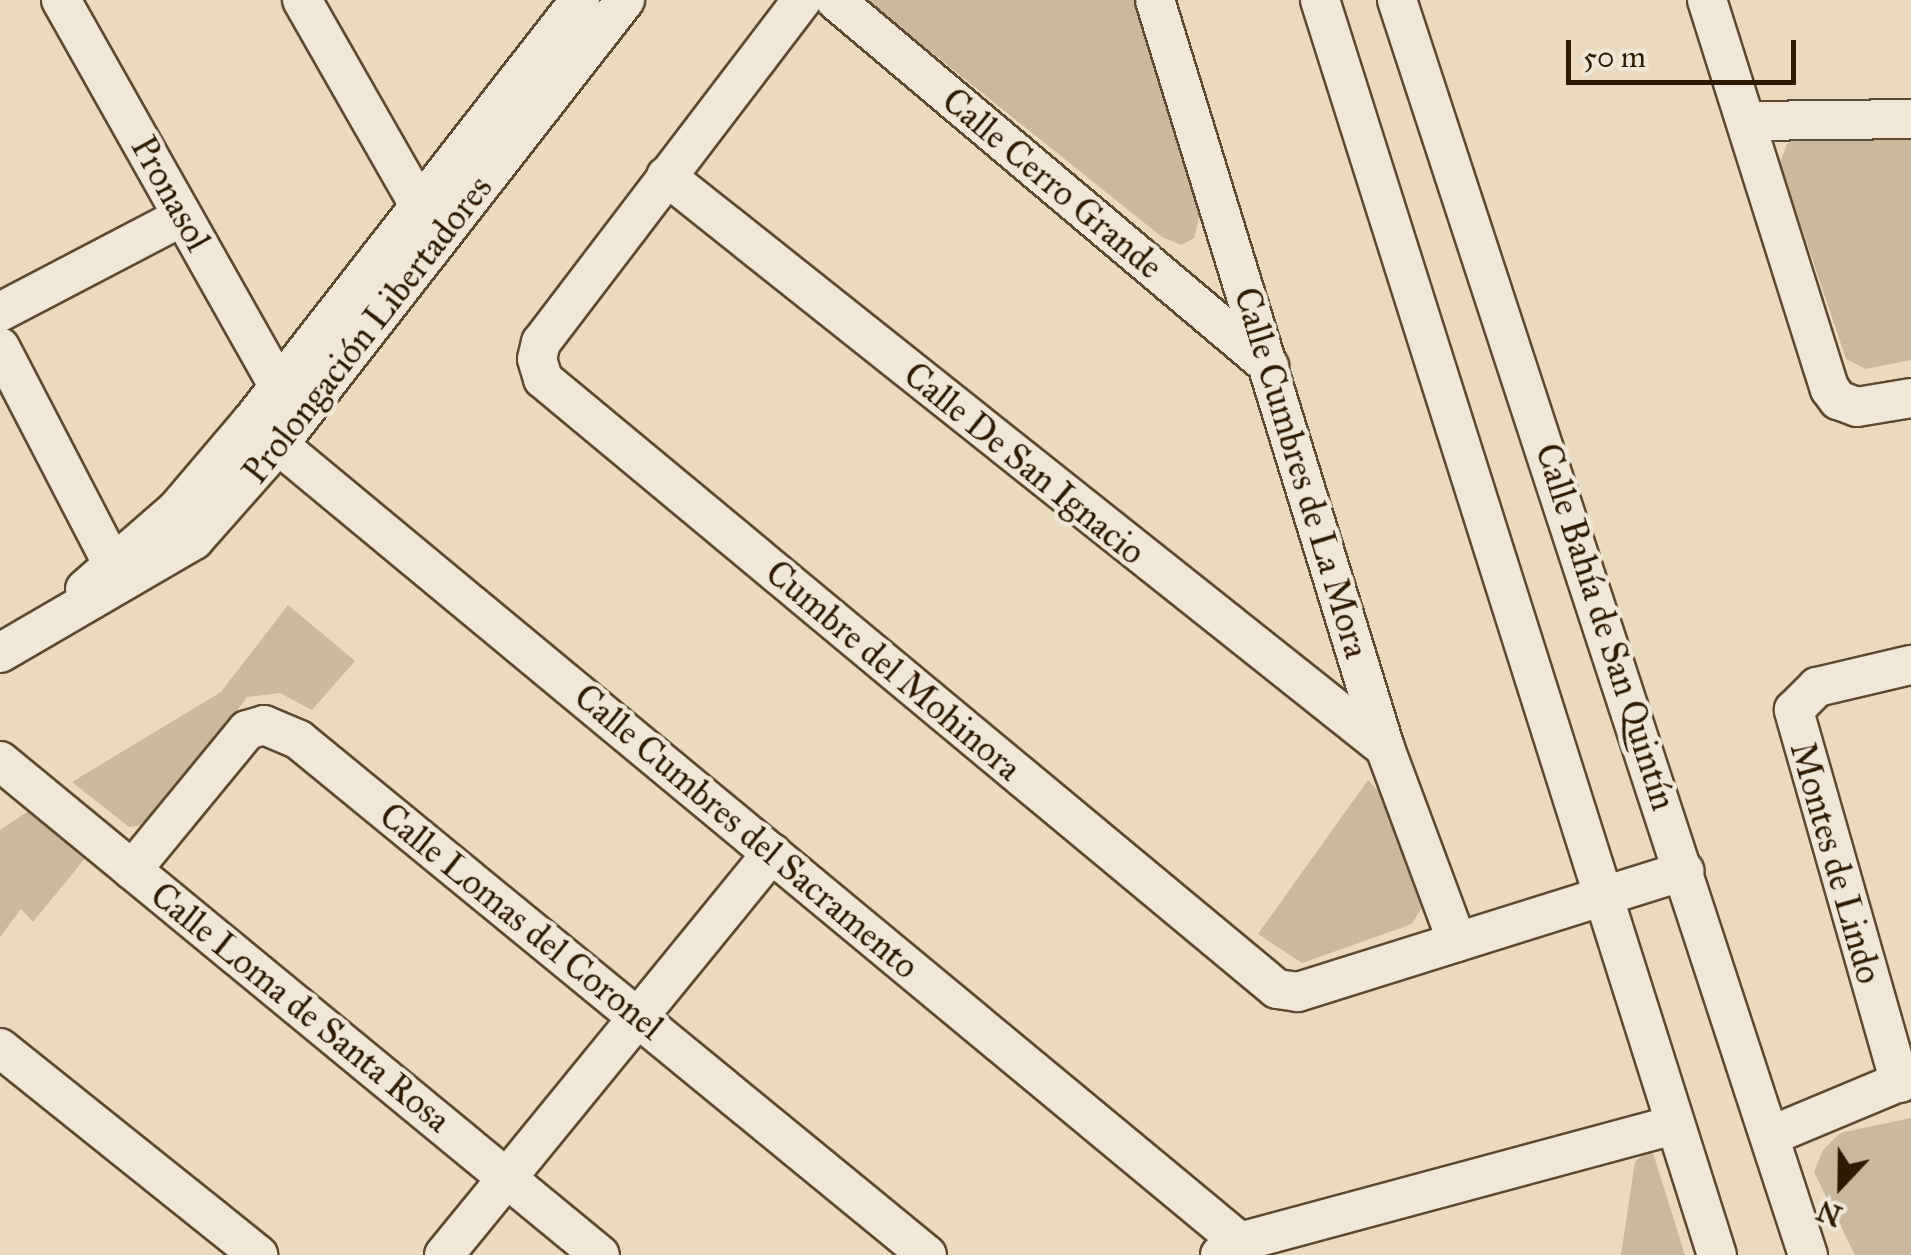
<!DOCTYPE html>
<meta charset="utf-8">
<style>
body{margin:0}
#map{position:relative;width:1911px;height:1255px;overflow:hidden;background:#e9dac0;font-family:"IM FELL Great Primer",serif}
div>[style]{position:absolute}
.green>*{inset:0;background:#c9b99f}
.roads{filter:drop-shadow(2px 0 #5d4a30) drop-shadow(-2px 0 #5d4a30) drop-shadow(0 2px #5d4a30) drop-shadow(0 -2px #5d4a30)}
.minor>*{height:38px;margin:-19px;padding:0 19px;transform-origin:19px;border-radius:19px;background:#f1e7d6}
span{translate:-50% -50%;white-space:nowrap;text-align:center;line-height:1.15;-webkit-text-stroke:9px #f1e7d6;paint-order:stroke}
.street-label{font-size:35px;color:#2e1a00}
.north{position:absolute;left:1791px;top:1135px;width:100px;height:100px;-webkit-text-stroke:8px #f1e7d6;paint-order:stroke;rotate:202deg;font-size:28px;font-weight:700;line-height:40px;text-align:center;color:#2e1a00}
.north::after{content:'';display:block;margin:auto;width:35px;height:45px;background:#2e1a00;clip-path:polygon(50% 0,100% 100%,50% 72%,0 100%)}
.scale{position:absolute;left:1566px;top:40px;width:230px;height:45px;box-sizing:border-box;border:5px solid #2e1a00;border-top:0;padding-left:12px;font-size:30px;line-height:35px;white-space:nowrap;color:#2e1a00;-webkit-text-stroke:8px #f1e7d6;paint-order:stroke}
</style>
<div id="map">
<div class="green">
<i style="clip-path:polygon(866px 0,1133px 0,1200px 214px,1194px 238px,1181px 245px,1162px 237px)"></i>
<i style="clip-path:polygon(1806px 136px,1911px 137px,1911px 360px,1866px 369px,1846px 359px,1780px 163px,1787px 144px)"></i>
<i style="clip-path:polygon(288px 605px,355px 661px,312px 710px,280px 693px,247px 697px,153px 824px,129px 827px,72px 782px,221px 692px)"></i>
<i style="clip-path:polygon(1368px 780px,1381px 794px,1422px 907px,1412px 924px,1302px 963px,1258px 934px)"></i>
<i style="clip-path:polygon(30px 810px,87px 856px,33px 922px,21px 909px,0 937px,0 830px)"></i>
<i style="clip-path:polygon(1911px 1118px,1911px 1255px,1855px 1255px,1814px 1172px,1823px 1150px,1840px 1133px)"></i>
<i style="clip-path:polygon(1651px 1147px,1685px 1255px,1621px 1255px,1635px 1162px)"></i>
</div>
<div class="roads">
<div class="minor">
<i style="left:61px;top:0;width:444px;rotate:60.6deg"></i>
<i style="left:302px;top:0;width:265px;rotate:60.3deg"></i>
<i style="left:802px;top:0;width:430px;rotate:127.3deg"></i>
<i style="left:541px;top:342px;width:17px;rotate:103deg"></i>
<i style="left:537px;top:359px;width:21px;rotate:73deg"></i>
<i style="left:543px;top:379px;width:954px;rotate:39.73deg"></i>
<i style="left:1277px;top:989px;width:21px;rotate:8deg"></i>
<i style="left:1298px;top:992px;width:405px;rotate:-17.4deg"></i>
<i style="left:835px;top:0;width:568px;rotate:40.14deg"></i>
<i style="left:1155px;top:0;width:783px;rotate:72.91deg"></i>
<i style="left:1385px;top:748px;width:207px;rotate:69.6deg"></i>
<i style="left:1320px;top:0;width:1316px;rotate:72.45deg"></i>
<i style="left:1397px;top:0;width:1321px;rotate:71.87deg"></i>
<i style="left:1707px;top:0;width:408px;rotate:72.5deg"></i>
<i style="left:1830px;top:389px;width:14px;rotate:54deg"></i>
<i style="left:1838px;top:400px;width:20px;rotate:20deg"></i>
<i style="left:1857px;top:407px;width:55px;rotate:-9.5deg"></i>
<i style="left:1749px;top:121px;width:162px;rotate:-0.7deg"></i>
<i style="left:666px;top:176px;width:919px;rotate:38.5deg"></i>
<i style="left:0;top:312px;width:205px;rotate:-27.6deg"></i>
<i style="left:0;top:347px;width:263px;rotate:62.6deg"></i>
<i style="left:251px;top:422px;width:1285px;rotate:39.66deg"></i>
<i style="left:85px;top:589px;width:121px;rotate:-41deg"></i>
<i style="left:176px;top:510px;width:116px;rotate:-49.6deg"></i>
<i style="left:251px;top:422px;width:535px;rotate:-52.06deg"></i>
<i style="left:0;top:653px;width:225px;rotate:-30.2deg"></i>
<i style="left:194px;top:540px;width:128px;rotate:-48.5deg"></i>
<i style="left:279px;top:444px;width:563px;rotate:-52.07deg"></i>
<i style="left:0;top:761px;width:777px;rotate:39.47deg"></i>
<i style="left:132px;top:870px;width:181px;rotate:-50.6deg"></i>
<i style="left:247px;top:730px;width:18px;rotate:-16deg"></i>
<i style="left:264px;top:725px;width:38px;rotate:23deg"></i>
<i style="left:299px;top:740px;width:812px;rotate:39.35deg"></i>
<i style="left:0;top:1048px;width:331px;rotate:38.7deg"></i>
<i style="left:1900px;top:1083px;width:388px;rotate:-105.9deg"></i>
<i style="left:1794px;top:710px;width:33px;rotate:-45deg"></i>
<i style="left:1817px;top:687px;width:97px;rotate:-13.2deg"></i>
<i style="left:1770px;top:1136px;width:153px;rotate:-22.7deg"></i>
<i style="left:444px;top:1255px;width:519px;rotate:-50.79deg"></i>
<i style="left:1220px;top:1255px;width:24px;rotate:-33deg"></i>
<i style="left:1240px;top:1242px;width:449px;rotate:-15.1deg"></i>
</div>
</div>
<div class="street-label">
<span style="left:1052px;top:184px;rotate:40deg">Calle Cerro Grande</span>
<span style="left:170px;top:194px;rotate:61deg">Pronasol</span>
<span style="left:368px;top:330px;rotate:-52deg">Prolongación Libertadores</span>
<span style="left:1024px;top:464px;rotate:39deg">Calle De San Ignacio</span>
<span style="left:1301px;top:473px;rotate:73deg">Calle Cumbres de La Mora</span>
<span style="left:1605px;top:627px;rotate:72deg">Calle Bahía de San Quintín</span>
<span style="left:893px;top:671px;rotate:40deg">Cumbre del Mohinora</span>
<span style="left:746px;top:832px;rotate:40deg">Calle Cumbres del Sacramento</span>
<span style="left:1835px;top:863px;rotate:74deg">Montes de Lindo</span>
<span style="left:521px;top:922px;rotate:39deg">Calle Lomas del Coronel</span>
<span style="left:300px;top:1008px;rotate:39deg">Calle Loma de Santa Rosa</span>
</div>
<div class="north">N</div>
<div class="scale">50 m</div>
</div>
